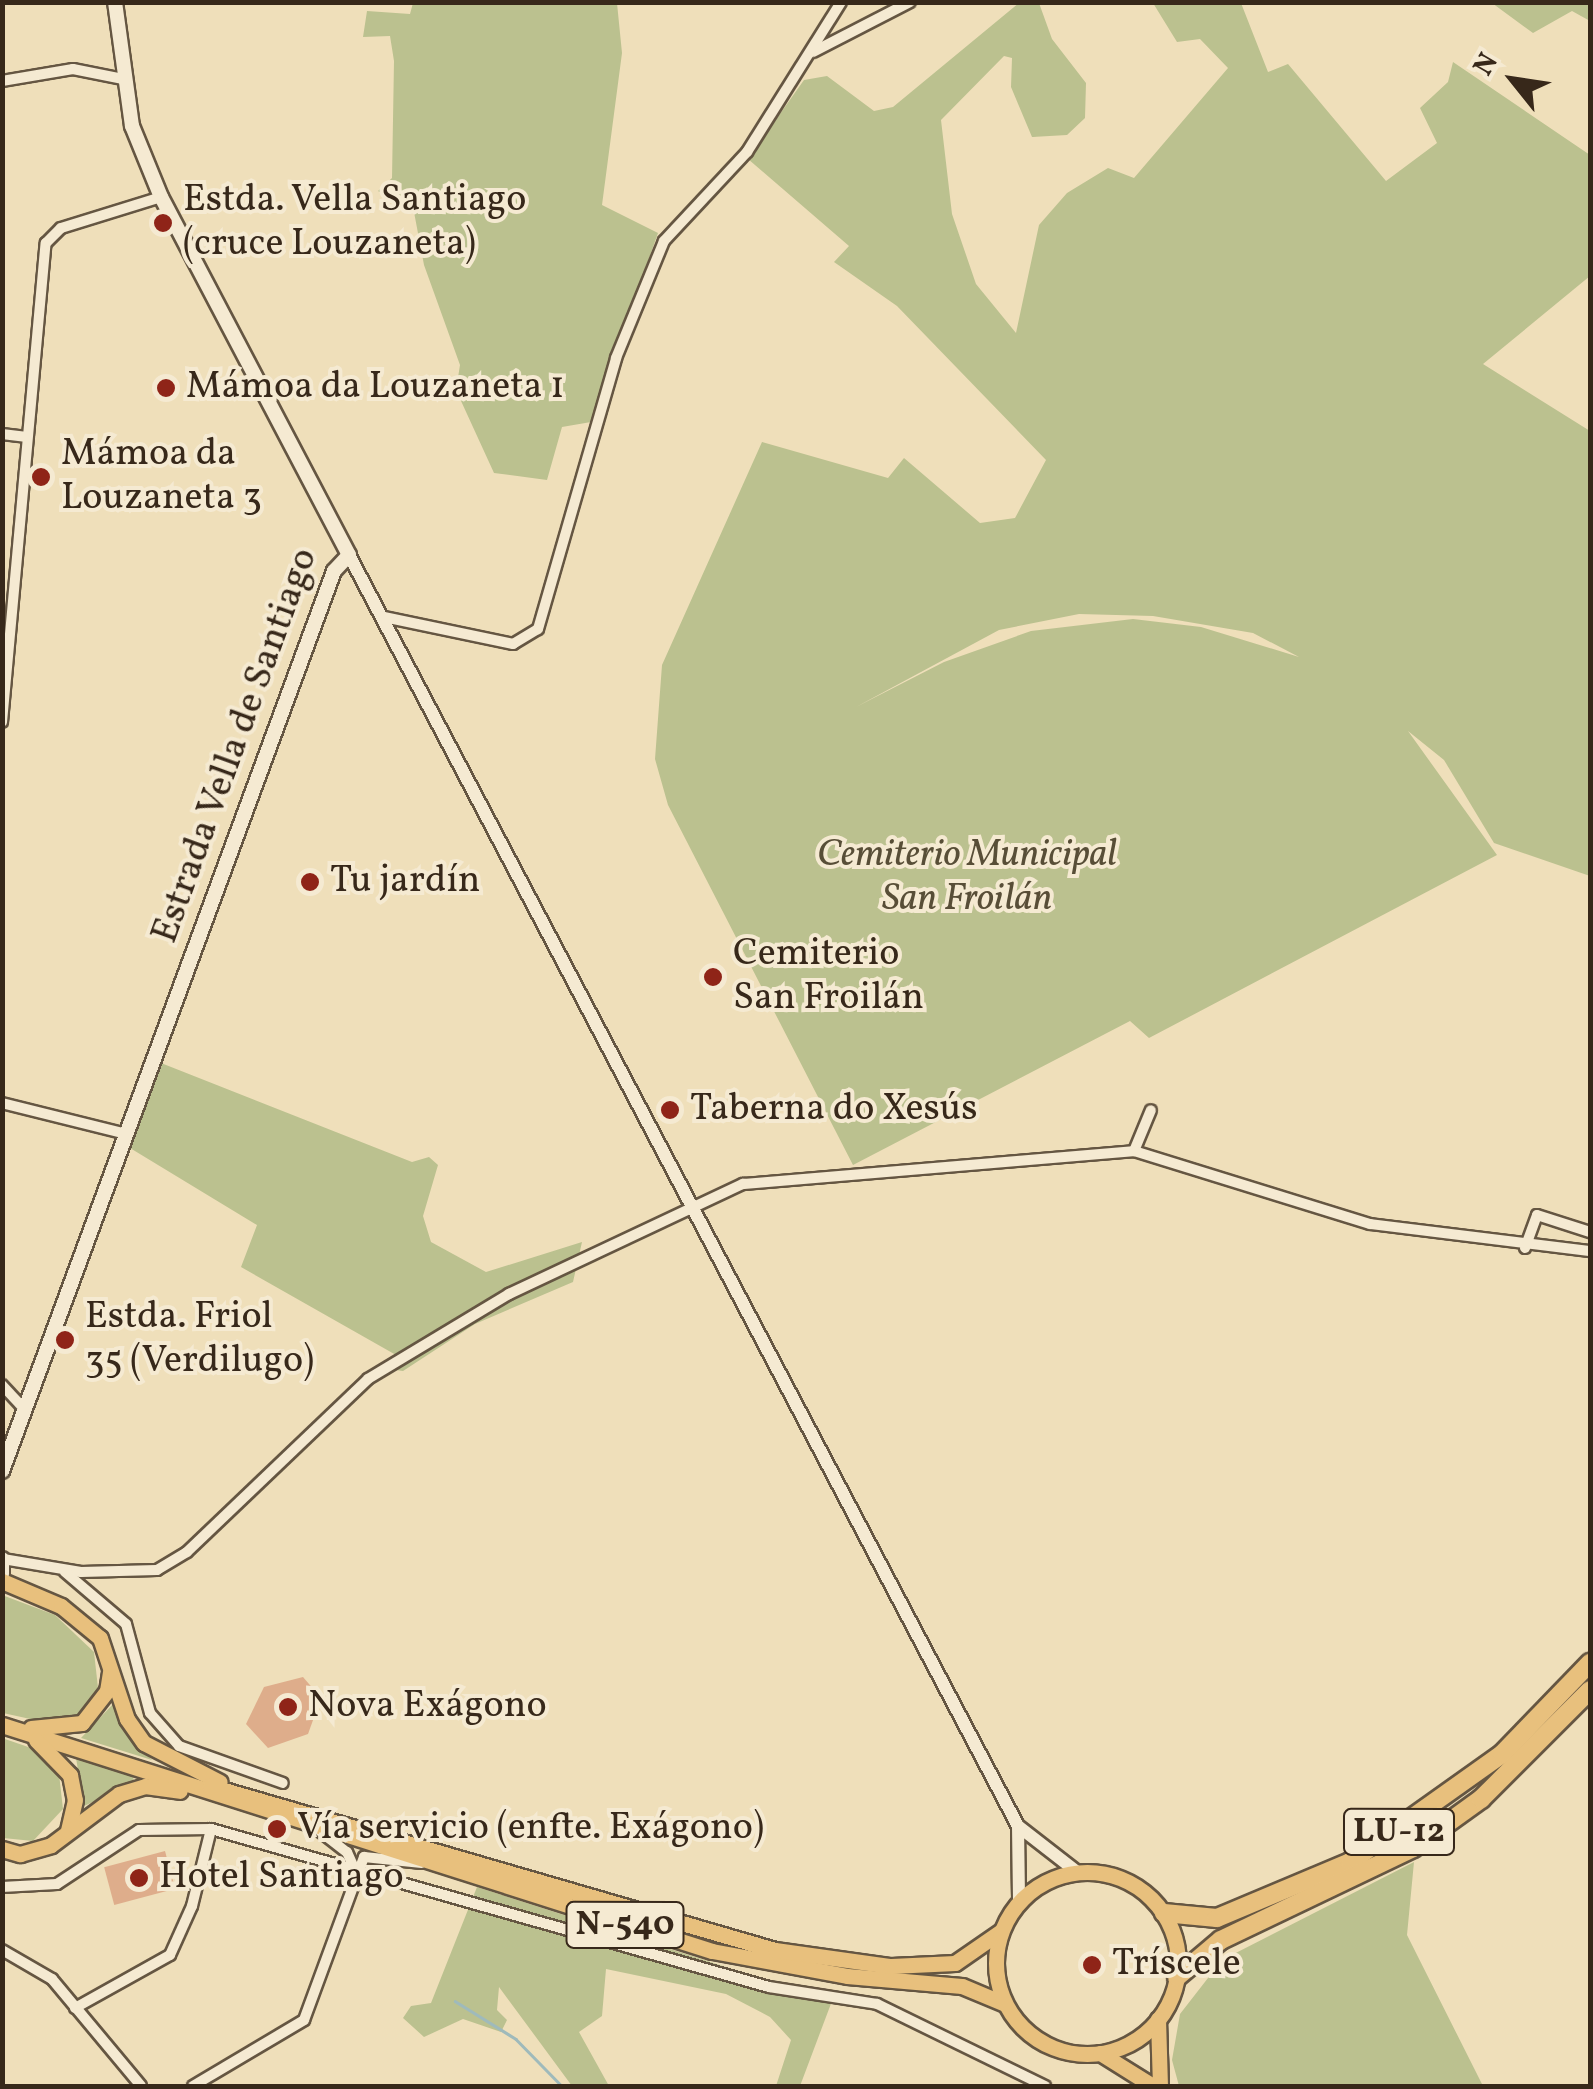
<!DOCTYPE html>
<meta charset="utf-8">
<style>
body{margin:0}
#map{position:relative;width:1593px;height:2089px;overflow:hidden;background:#efdfba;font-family:Vollkorn,serif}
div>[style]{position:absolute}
.green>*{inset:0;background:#bbc18f}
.stream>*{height:2.5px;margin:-1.25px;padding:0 1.25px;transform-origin:1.25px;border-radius:1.25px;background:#9fbabb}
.building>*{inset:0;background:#dead8b;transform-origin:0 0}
.roads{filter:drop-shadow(2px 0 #655642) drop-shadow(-2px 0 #655642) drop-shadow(0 2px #655642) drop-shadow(0 -2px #655642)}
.minor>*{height:10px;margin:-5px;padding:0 5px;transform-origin:5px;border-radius:5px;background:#f5ead2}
.tertiary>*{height:12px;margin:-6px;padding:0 6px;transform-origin:6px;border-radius:6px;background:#f5ead2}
.secondary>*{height:14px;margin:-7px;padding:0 7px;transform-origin:7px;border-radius:7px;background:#f5ead2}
.trunk>*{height:15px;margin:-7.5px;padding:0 7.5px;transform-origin:7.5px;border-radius:7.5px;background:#e8c07d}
.trunk>.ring{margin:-7.5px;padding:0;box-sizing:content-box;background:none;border:15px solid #e8c07d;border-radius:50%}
.motorway>*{height:18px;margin:-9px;padding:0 9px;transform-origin:9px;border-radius:9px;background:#e8c07d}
.dots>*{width:28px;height:28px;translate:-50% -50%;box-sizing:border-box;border:5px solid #f5ead2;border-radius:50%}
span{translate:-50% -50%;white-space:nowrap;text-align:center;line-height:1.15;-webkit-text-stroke:8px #f5ead2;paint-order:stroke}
.shield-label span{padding:2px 8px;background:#f5ead2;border:2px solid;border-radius:8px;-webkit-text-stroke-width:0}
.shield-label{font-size:35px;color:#37281a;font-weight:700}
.poi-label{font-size:38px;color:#37281a}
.left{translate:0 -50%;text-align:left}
.street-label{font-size:38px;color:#37281a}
.park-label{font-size:38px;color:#584e37;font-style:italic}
.frame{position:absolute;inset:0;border:5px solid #37281a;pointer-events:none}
.north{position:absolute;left:1463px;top:30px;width:100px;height:100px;-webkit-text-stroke:8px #f5ead2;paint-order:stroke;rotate:300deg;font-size:28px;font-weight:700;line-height:40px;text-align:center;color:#37281a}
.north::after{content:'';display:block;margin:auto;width:35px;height:45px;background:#37281a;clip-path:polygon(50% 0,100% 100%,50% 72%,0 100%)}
</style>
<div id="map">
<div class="green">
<i style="clip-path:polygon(evenodd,1020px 2px,1039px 3px,1052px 39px,1086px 83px,1085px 118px,1067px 135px,1032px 137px,1011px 87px,1012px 58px,1004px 56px,941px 120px,952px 214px,976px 284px,1016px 333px,1039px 225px,1067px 193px,1108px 168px,1134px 178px,1228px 68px,1200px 39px,1177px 42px,1153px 3px,1241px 3px,1268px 72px,1288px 64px,1386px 181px,1437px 143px,1420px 108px,1448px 82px,1453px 62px,1590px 155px,1590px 276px,1483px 364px,1590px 431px,1590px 876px,1494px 843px,1444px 760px,1408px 731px,1497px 855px,1149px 1038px,1130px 1021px,853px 1165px,668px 805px,655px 759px,662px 665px,762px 442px,888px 478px,904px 458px,980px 523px,1015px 518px,1046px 460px,897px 306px,834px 262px,849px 246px,748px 159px,804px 80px,827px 76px,874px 111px,893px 107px,1020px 2px,1079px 614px,1153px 616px,1253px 633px,1299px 657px,1201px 627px,1133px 619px,1031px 631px,944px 662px,856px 707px,999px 630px,1079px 614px)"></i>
<i style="clip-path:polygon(413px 3px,617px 3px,622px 53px,602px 205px,658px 233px,591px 422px,562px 427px,547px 480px,494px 473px,456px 390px,460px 365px,424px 265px,414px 212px,378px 191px,392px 178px,394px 61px,390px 36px,363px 37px,367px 11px,410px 14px)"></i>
<i style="clip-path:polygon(1492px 3px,1590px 3px,1590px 21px,1572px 11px,1533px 33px)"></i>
<i style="clip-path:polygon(161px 1063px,412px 1162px,429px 1157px,438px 1165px,423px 1216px,431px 1242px,486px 1272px,582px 1242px,573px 1282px,475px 1324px,403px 1371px,388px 1369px,396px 1355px,241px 1267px,257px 1225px,130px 1148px)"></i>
<i style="clip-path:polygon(2px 1595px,55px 1615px,94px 1652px,98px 1688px,76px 1718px,53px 1724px,3px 1713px)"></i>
<i style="clip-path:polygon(114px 1703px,126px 1733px,152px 1760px,81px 1738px)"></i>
<i style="clip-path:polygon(2px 1738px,37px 1750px,59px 1774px,63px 1809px,33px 1841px,3px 1838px)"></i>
<i style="clip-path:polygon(76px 1758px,132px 1775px,135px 1783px,84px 1806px)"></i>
<i style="clip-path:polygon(1414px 1862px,1407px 1935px,1483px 2086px,1179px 2086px,1172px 2060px,1180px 2014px,1222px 1960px)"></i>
<i style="clip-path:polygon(477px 1887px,832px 2001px,800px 2086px,776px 2086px,791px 2040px,770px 2017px,726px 1994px,606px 1969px,602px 2016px,579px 2032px,609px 2086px,572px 2086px,499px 1987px,497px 2010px,507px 2020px,501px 2032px,463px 2019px,424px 2037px,403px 2018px,411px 2006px,431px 2003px)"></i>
</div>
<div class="stream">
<i style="left:455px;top:2001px;width:72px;rotate:31.9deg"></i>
<i style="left:516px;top:2039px;width:66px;rotate:45.6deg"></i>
</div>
<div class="building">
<i style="clip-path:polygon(303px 1677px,321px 1698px,308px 1734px,268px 1748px,246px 1724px,264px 1687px)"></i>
<i style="left:165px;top:1851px;width:39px;height:63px;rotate:75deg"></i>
</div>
<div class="roads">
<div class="minor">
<i style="left:813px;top:52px;width:109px;rotate:-27.3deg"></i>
<i style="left:2px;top:81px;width:72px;rotate:-9.6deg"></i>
<i style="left:73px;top:69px;width:51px;rotate:11.3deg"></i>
<i style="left:2px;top:434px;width:23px;rotate:7deg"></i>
<i style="left:384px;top:617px;width:132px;rotate:11.8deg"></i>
<i style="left:513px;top:644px;width:29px;rotate:-31deg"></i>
<i style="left:538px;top:629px;width:282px;rotate:-73.9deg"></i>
<i style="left:616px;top:358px;width:126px;rotate:-67.7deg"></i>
<i style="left:664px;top:241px;width:122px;rotate:-47deg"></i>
<i style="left:747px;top:152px;width:177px;rotate:-57.9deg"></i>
<i style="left:2px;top:722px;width:481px;rotate:-84.8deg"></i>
<i style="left:46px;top:243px;width:21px;rotate:-45deg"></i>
<i style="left:61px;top:228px;width:105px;rotate:-17.2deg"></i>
<i style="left:2px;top:1103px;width:128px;rotate:14deg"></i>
<i style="left:1134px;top:1151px;width:44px;rotate:-67.5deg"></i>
<i style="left:1525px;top:1248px;width:35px;rotate:-70deg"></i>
<i style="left:1537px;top:1215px;width:56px;rotate:17.8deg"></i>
<i style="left:2px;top:1385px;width:33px;rotate:47deg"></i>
<i style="left:3px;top:1559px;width:79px;rotate:9.5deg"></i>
<i style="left:81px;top:1572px;width:76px;rotate:-1.5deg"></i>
<i style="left:157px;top:1570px;width:35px;rotate:-31deg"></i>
<i style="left:187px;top:1552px;width:250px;rotate:-43.7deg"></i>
<i style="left:368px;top:1379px;width:165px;rotate:-31.1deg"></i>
<i style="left:509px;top:1294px;width:259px;rotate:-25.2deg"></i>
<i style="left:743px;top:1184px;width:392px;rotate:-4.8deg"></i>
<i style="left:1134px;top:1151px;width:247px;rotate:17.2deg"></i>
<i style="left:1370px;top:1224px;width:222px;rotate:7deg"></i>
<i style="left:65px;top:1572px;width:80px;rotate:40.4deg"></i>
<i style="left:126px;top:1624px;width:92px;rotate:74.9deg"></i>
<i style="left:150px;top:1713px;width:44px;rotate:48.7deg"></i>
<i style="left:179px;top:1746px;width:110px;rotate:19.6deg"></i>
<i style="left:321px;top:1832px;width:33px;rotate:38deg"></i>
<i style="left:347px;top:1852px;width:24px;rotate:66deg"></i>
<i style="left:2px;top:1887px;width:55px;rotate:-3.1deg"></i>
<i style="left:57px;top:1884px;width:98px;rotate:-33.4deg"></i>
<i style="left:139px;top:1830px;width:72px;rotate:-0.8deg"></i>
<i style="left:211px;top:1829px;width:580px;rotate:15.81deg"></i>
<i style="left:769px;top:1987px;width:109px;rotate:8.9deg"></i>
<i style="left:877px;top:2004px;width:187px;rotate:26deg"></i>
<i style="left:2px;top:1950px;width:58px;rotate:30.1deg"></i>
<i style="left:52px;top:1979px;width:139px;rotate:50.2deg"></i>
<i style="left:75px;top:2008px;width:109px;rotate:-29.2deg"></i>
<i style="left:170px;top:1955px;width:54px;rotate:-65.8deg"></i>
<i style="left:192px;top:1906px;width:79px;rotate:-76.1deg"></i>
<i style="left:193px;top:2086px;width:129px;rotate:-30.7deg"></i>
<i style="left:304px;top:2020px;width:174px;rotate:-69.8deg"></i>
<i style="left:364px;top:1857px;width:58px;rotate:5.9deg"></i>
</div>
<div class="tertiary">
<i style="left:349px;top:555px;width:1436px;rotate:62.24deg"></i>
<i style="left:1018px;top:1826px;width:76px;rotate:89.2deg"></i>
<i style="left:1018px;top:1826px;width:75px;rotate:37.9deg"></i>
</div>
<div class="secondary">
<i style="left:2px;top:1471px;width:959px;rotate:-69.75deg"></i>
<i style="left:334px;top:571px;width:22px;rotate:-47deg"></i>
<i style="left:349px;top:555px;width:404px;rotate:-117.7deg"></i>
<i style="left:161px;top:197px;width:77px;rotate:-112.2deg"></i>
<i style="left:132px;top:126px;width:125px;rotate:-97.8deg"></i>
<i style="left:2px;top:1559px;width:15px;rotate:90deg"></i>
</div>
<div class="trunk">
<i style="left:2px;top:1581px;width:64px;rotate:23deg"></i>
<i style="left:61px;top:1606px;width:50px;rotate:39.4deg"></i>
<i style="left:100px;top:1638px;width:85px;rotate:71.6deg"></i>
<i style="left:127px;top:1719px;width:29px;rotate:55deg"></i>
<i style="left:144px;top:1743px;width:85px;rotate:27.2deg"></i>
<i style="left:2px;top:1725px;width:745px;rotate:17.66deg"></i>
<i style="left:712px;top:1951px;width:137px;rotate:10.5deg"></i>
<i style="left:847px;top:1976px;width:115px;rotate:5deg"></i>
<i style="left:962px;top:1986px;width:47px;rotate:22.7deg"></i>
<i style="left:31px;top:1728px;width:51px;rotate:-5.6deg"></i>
<i style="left:82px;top:1723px;width:41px;rotate:-52deg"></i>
<i style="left:107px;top:1691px;width:19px;rotate:-81deg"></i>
<i style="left:36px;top:1740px;width:49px;rotate:45.8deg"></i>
<i style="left:70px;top:1775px;width:25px;rotate:79deg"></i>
<i style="left:75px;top:1800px;width:31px;rotate:103deg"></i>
<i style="left:210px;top:1786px;width:588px;rotate:16.19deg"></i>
<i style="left:775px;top:1950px;width:117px;rotate:7.9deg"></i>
<i style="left:891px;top:1966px;width:64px;rotate:-2.7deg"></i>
<i style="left:955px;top:1963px;width:56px;rotate:-34.8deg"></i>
<i style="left:2px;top:1849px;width:19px;rotate:16deg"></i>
<i style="left:20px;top:1854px;width:32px;rotate:-16deg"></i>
<i style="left:51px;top:1845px;width:85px;rotate:-36.9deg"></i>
<i style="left:119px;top:1794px;width:27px;rotate:-17deg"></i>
<i style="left:145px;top:1786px;width:35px;rotate:8deg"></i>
<i class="ring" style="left:996px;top:1872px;width:167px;height:167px"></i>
<i style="left:1158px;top:2019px;width:67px;rotate:88.3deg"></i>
<i style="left:1100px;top:2053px;width:62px;rotate:31.9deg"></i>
</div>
<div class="motorway">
<i style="left:1164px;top:1913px;width:53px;rotate:5.4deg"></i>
<i style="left:1217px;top:1918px;width:144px;rotate:-22.8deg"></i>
<i style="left:1350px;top:1862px;width:186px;rotate:-35.4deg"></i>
<i style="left:1502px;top:1754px;width:127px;rotate:-46deg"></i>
<i style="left:1177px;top:1977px;width:57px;rotate:-40.1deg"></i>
<i style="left:1221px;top:1940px;width:213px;rotate:-25.6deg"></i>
<i style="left:1413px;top:1848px;width:84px;rotate:-35.8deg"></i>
<i style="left:1481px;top:1799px;width:154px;rotate:-45deg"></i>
</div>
</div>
<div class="dots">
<i style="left:163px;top:223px;background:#8f2418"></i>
<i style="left:166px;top:388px;background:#8f2418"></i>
<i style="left:41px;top:477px;background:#8f2418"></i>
<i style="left:310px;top:882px;background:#8f2418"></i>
<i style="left:713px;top:977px;background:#8f2418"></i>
<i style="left:670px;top:1110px;background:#8f2418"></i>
<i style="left:65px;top:1340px;background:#8f2418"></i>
<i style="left:288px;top:1707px;background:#8f2418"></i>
<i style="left:277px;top:1829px;background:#8f2418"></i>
<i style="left:139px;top:1878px;background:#8f2418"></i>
<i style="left:1092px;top:1965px;background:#8f2418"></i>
</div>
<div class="shield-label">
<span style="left:1399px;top:1832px">LU-12</span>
<span style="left:625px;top:1925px">N-540</span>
</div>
<div class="poi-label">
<span class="left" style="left:183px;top:223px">Estda. Vella Santiago<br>(cruce Louzaneta)</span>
<span class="left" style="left:186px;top:388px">Mámoa da Louzaneta 1</span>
<span class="left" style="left:61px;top:477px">Mámoa da<br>Louzaneta 3</span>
<span class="left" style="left:330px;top:882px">Tu jardín</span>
<span class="left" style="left:733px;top:977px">Cemiterio<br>San Froilán</span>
<span class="left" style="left:690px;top:1110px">Taberna do Xesús</span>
<span class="left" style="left:85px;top:1340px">Estda. Friol<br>35 (Verdilugo)</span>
<span class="left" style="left:308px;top:1707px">Nova Exágono</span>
<span class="left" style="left:297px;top:1829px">Vía servicio (enfte. Exágono)</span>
<span class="left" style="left:159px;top:1878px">Hotel Santiago</span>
<span class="left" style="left:1112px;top:1965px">Tríscele</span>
</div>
<div class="street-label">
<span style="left:236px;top:746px;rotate:-70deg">Estrada Vella de Santiago</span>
</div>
<div class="park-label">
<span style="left:967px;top:878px">Cemiterio Municipal<br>San Froilán</span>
</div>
<div class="frame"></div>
<div class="north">N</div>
</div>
